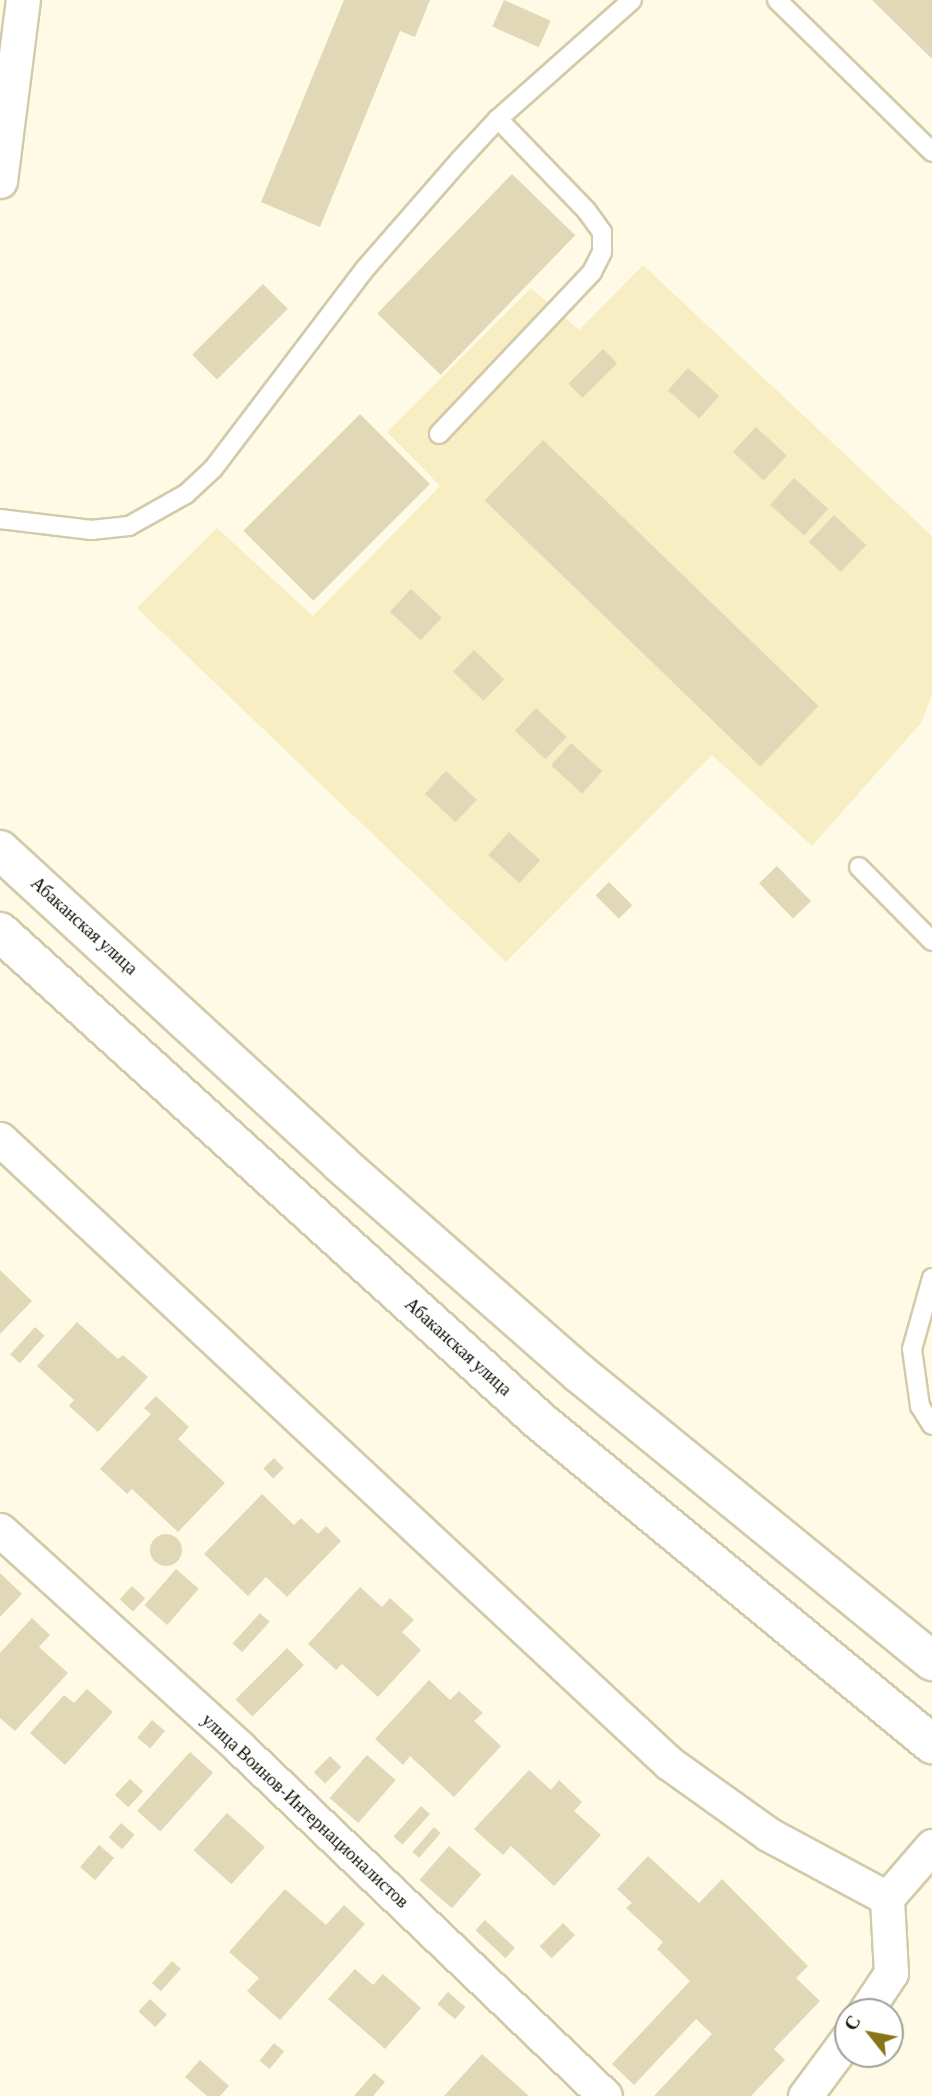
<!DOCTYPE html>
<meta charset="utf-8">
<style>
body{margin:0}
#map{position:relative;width:932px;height:2096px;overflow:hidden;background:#fffae5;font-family:"Crimson Pro",serif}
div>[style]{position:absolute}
.built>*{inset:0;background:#f8eec4}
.building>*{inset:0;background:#e0d8b6;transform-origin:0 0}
.round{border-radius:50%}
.roads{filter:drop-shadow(2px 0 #d2caa8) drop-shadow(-2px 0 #d2caa8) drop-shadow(0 2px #d2caa8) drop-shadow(0 -2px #d2caa8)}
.lane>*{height:18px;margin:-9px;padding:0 9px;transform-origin:9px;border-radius:9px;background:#fff}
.street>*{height:33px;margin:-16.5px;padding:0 16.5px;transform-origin:16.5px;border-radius:16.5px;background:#fff}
.secondary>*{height:38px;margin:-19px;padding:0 19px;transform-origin:19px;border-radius:19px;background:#fff}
span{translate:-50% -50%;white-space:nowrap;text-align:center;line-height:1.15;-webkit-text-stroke:5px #fff;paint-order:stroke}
.street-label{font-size:18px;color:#120f04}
.north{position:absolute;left:834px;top:1998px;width:70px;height:70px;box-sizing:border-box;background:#fff;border:2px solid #a09f9b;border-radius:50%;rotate:301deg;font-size:19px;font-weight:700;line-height:28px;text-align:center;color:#120f04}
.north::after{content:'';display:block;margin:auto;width:24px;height:32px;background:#897518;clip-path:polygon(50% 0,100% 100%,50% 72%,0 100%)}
</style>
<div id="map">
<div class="built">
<i style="clip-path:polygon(643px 265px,932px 536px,932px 695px,921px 723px,812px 846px,712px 755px,506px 962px,137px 608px,217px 528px,313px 616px,440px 486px,387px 432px,531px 288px,579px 330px)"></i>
</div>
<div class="building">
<i style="clip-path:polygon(344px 0,430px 0,415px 37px,400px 31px,320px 227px,261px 202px)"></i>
<i style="left:504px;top:0;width:51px;height:29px;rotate:24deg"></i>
<i style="clip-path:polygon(872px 0,932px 0,932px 59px)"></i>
<i style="left:512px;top:174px;width:88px;height:194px;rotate:44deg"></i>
<i style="left:263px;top:284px;width:35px;height:100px;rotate:45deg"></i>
<i style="left:603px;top:349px;width:20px;height:49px;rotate:45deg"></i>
<i style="left:688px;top:368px;width:42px;height:30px;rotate:42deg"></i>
<i style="left:360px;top:414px;width:99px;height:165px;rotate:45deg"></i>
<i style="left:756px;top:427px;width:42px;height:34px;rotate:43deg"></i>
<i style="left:543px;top:440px;width:383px;height:84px;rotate:44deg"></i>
<i style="left:794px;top:478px;width:46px;height:36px;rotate:42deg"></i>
<i style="left:834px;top:515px;width:44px;height:37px;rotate:43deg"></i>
<i style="left:411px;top:589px;width:42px;height:31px;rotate:43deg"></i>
<i style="left:474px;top:650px;width:42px;height:30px;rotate:44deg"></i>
<i style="left:536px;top:708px;width:42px;height:31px;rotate:43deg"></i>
<i style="left:571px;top:743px;width:42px;height:30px;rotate:42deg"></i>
<i style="left:446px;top:771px;width:42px;height:31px;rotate:43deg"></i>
<i style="left:509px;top:832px;width:42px;height:31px;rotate:42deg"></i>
<i style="left:777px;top:866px;width:49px;height:25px;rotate:46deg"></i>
<i style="left:609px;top:882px;width:33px;height:19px;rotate:45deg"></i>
<i style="clip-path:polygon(0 1270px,32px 1301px,0 1334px)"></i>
<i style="clip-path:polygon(77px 1322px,118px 1359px,123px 1355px,148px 1377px,98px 1432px,69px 1406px,74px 1400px,37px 1366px)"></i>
<i style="left:35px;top:1327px;width:13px;height:37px;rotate:42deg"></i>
<i style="clip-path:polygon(156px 1396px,189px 1427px,178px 1439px,225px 1483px,178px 1532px,132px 1489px,127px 1494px,100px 1469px,151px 1414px,144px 1408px)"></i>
<i style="left:274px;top:1458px;width:14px;height:15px;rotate:45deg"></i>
<i style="clip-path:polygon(262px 1494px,294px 1525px,301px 1518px,318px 1534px,326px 1526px,341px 1541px,287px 1597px,266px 1577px,248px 1596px,204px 1554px)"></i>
<i class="round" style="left:150px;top:1534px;width:32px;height:32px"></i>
<i style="left:176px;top:1569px;width:30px;height:48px;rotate:41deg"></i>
<i style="clip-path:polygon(0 1573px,22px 1594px,0 1617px)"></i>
<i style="left:132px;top:1586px;width:18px;height:18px;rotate:43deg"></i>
<i style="clip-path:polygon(360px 1587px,382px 1607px,390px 1598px,414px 1620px,402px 1632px,421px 1650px,378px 1697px,342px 1664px,336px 1670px,308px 1644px)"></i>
<i style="left:260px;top:1613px;width:13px;height:41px;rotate:42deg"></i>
<i style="clip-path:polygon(32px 1618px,50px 1635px,39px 1647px,68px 1673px,15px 1731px,0 1718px,0 1653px)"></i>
<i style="left:287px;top:1648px;width:24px;height:73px;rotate:45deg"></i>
<i style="clip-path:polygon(429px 1680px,450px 1700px,459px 1691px,483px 1713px,474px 1721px,501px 1746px,454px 1797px,410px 1756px,403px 1765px,375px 1739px)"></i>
<i style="clip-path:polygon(87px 1689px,113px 1712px,65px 1765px,30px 1733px,64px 1695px,74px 1703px)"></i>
<i style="left:152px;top:1720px;width:17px;height:23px;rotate:40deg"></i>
<i style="left:190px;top:1752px;width:31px;height:79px;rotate:42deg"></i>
<i style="left:367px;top:1755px;width:38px;height:57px;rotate:41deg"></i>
<i style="left:330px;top:1756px;width:16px;height:23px;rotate:45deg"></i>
<i style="clip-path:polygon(529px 1770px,551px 1790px,559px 1780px,582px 1802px,574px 1811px,601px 1835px,554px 1886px,511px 1846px,503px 1855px,474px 1829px)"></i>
<i style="left:130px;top:1779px;width:18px;height:22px;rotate:43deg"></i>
<i style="left:421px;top:1806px;width:12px;height:41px;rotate:42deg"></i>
<i style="left:227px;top:1813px;width:51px;height:50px;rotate:42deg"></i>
<i style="left:121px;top:1823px;width:18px;height:19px;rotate:41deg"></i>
<i style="left:434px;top:1827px;width:9px;height:33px;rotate:41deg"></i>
<i style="left:99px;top:1845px;width:20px;height:29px;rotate:41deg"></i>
<i style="left:449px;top:1846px;width:43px;height:45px;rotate:41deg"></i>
<i style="clip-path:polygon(648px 1856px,699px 1903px,722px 1879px,808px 1966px,796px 1978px,820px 2001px,774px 2049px,785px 2060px,751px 2096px,654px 2096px,712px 2034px,696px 2019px,634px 2085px,612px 2064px,690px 1981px,657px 1949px,663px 1942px,626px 1908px,632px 1903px,617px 1889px)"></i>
<i style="clip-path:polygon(285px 1889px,326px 1925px,344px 1905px,365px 1924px,280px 2020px,247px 1991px,259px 1978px,229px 1952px)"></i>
<i style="left:485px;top:1920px;width:41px;height:14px;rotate:43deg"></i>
<i style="left:563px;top:1923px;width:17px;height:33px;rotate:45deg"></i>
<i style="left:172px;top:1961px;width:12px;height:30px;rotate:42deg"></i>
<i style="clip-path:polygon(355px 1969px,373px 1985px,383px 1974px,421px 2008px,385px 2049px,328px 1999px)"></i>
<i style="left:448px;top:1992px;width:23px;height:16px;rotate:41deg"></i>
<i style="left:150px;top:1999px;width:23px;height:17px;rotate:43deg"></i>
<i style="left:274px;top:2043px;width:13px;height:23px;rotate:39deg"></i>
<i style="clip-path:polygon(482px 2054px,529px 2096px,444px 2096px)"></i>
<i style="clip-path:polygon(200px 2060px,229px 2086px,220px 2096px,207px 2096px,185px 2077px)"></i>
<i style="clip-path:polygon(374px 2073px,385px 2082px,373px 2096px,354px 2096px)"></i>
</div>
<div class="roads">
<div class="lane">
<i style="left:777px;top:0;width:217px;rotate:44.4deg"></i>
<i style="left:439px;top:434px;width:223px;rotate:-46.6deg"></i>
<i style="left:592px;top:272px;width:22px;rotate:-63deg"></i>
<i style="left:602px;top:252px;width:20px;rotate:-90deg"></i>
<i style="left:602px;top:232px;width:27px;rotate:-126deg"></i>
<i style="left:586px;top:210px;width:127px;rotate:-134deg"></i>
<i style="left:0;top:519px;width:92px;rotate:6.9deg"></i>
<i style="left:91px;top:530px;width:38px;rotate:-6deg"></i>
<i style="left:129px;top:526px;width:65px;rotate:-29.3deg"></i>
<i style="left:186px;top:494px;width:37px;rotate:-43deg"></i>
<i style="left:213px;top:469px;width:250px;rotate:-52.8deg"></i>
<i style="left:364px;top:270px;width:145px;rotate:-48.9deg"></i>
<i style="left:459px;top:161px;width:57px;rotate:-47.1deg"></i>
<i style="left:498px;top:119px;width:179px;rotate:-41.6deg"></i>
<i style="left:859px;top:867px;width:104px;rotate:45.4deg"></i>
<i style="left:932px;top:1278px;width:74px;rotate:105.7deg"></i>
<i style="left:912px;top:1349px;width:58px;rotate:82deg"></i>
<i style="left:920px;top:1406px;width:22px;rotate:58deg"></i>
</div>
<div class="street">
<i style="left:0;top:181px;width:182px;rotate:-82.8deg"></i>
<i style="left:0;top:1139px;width:915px;rotate:43.01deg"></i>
<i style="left:669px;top:1763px;width:122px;rotate:35.6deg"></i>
<i style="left:768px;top:1834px;width:135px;rotate:28.3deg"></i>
<i style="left:0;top:1530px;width:324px;rotate:42.2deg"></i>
<i style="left:240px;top:1748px;width:504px;rotate:43.63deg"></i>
<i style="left:865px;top:2012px;width:47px;rotate:-56.3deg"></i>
<i style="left:891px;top:1973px;width:75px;rotate:-93.1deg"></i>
<i style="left:887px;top:1898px;width:69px;rotate:-49.1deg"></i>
<i style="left:805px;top:2096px;width:72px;rotate:-53.4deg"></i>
</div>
<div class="secondary">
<i style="left:0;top:850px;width:462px;rotate:42.6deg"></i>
<i style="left:340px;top:1163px;width:318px;rotate:41.3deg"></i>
<i style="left:579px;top:1373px;width:456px;rotate:39.2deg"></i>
<i style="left:0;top:932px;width:730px;rotate:42.17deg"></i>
<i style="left:541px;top:1422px;width:507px;rotate:39.47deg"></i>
</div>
</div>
<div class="street-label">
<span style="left:84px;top:926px;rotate:42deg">Абаканская улица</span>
<span style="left:458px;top:1347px;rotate:42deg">Абаканская улица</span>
<span style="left:305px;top:1811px;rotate:43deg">улица Воинов-Интернационалистов</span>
</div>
<div class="north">С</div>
</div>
